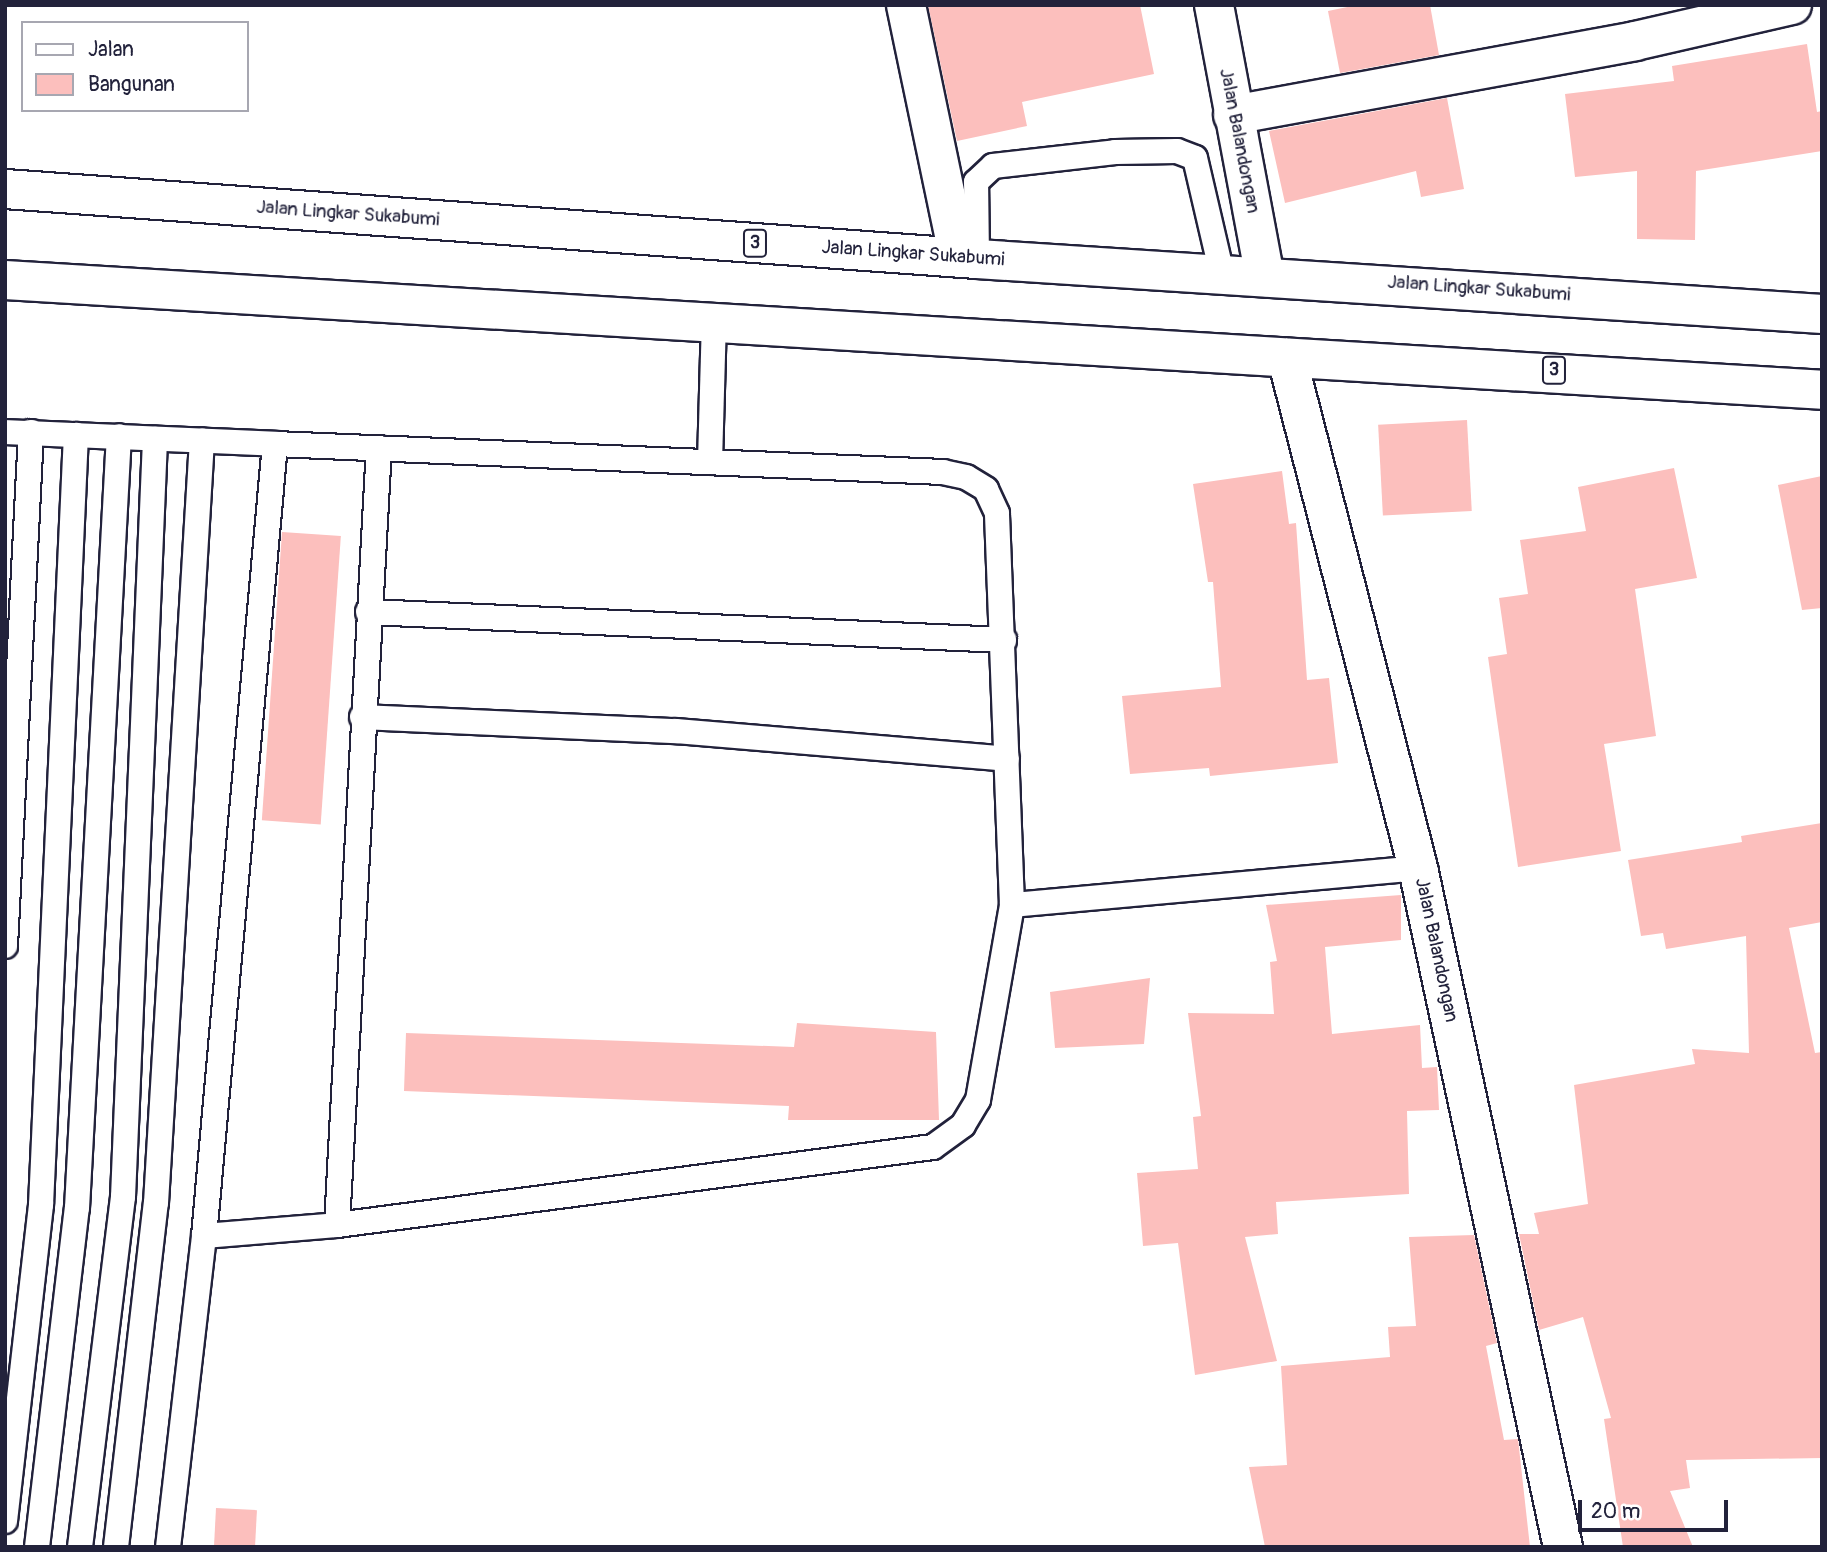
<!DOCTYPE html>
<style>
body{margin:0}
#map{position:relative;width:1827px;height:1552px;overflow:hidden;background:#fff;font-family:Pangolin,sans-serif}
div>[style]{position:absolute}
.building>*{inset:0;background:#fcbfbd;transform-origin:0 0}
.roads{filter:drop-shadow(2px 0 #22223b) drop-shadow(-2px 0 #22223b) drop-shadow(0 2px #22223b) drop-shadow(0 -2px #22223b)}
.lane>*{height:24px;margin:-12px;padding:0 12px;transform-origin:12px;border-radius:12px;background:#fff}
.street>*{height:38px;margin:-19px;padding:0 19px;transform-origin:19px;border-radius:19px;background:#fff}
.primary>*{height:38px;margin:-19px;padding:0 19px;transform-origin:19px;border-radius:19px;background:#fff}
span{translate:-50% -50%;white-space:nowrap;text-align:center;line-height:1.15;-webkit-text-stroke:6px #fff;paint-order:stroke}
.shield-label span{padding:2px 5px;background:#fff;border:2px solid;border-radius:5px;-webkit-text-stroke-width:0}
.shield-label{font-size:18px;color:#22223b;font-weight:700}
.street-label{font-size:19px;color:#22223b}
.frame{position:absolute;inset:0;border:7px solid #22223b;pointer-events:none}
.legend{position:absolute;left:21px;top:21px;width:228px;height:91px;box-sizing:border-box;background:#fff;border:2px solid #a7a7b1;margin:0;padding:9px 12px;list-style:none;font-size:21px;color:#22223b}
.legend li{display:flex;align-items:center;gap:14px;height:35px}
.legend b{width:35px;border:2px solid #a7a7b1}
.scale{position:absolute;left:1578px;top:1500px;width:150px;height:32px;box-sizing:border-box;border:4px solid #22223b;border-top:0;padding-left:9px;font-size:21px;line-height:24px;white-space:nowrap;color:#22223b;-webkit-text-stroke:5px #fff;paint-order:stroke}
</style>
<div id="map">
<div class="building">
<i style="clip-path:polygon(928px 5px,1140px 5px,1154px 74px,1022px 102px,1027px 126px,957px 141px)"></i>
<i style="clip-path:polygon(1357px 5px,1430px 5px,1439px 55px,1340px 73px,1328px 11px)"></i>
<i style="clip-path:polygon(1807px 44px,1817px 112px,1822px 111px,1822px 151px,1696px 171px,1695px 240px,1637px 239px,1637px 171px,1575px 177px,1565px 94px,1674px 81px,1672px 66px)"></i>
<i style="clip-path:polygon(1447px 98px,1464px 189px,1421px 197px,1416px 171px,1285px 203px,1269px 131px)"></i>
<i style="left:1467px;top:420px;width:91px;height:89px;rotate:87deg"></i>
<i style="clip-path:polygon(1674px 468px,1697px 578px,1635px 589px,1656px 736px,1604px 744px,1621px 851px,1518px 867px,1488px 657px,1507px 654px,1499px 598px,1528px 594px,1520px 540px,1586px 531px,1578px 487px)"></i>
<i style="clip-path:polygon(1282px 471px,1289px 524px,1296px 523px,1307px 680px,1329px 678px,1338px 763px,1210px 776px,1209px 768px,1130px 774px,1122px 696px,1221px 687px,1213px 582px,1208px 582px,1193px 484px)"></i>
<i style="clip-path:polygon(1822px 476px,1822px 608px,1802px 610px,1778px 485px)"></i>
<i style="left:282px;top:532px;width:59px;height:289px;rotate:4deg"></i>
<i style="clip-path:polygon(1822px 823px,1822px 922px,1789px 928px,1815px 1053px,1822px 1052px,1822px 1458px,1686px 1460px,1690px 1488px,1670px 1491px,1693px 1547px,1623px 1547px,1604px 1419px,1611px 1418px,1583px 1317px,1539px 1330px,1519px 1234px,1539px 1234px,1534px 1213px,1588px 1204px,1574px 1085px,1695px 1064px,1692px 1049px,1749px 1053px,1746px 936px,1666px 949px,1663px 933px,1641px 936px,1628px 860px,1742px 842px,1741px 836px)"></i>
<i style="clip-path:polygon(1401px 895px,1401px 940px,1325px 947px,1332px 1034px,1420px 1025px,1422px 1068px,1437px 1067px,1439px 1110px,1407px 1111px,1409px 1194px,1276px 1202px,1278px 1234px,1245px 1237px,1277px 1361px,1195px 1375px,1178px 1243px,1143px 1246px,1137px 1173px,1198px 1169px,1193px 1117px,1201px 1116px,1188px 1013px,1274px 1014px,1270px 962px,1277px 961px,1266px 905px)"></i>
<i style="clip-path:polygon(1150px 978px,1144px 1044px,1055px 1048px,1050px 992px)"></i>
<i style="clip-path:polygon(797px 1023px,936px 1032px,939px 1120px,788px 1120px,789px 1106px,404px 1091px,406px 1033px,794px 1047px)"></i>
<i style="clip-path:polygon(1474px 1235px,1497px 1343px,1486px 1346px,1504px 1440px,1518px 1439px,1530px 1547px,1265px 1547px,1249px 1467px,1287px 1465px,1281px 1366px,1390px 1357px,1388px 1327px,1416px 1326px,1409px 1237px)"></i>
<i style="left:216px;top:1508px;width:41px;height:39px;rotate:3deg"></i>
</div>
<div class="roads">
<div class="lane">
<i style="left:977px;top:259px;width:77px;rotate:-90.7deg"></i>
<i style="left:976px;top:182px;width:23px;rotate:-43deg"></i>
<i style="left:993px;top:166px;width:123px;rotate:-6.5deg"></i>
<i style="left:1115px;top:152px;width:62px;rotate:-0.9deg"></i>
<i style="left:1177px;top:151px;width:19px;rotate:21deg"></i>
<i style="left:1195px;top:158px;width:119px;rotate:76.9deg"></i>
<i style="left:5px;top:432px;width:270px;rotate:2.5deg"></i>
<i style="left:275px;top:444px;width:795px;rotate:95.12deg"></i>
<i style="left:204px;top:1236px;width:313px;rotate:96.6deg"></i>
<i style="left:710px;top:462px;width:141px;rotate:-88.4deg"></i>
<i style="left:368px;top:612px;width:637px;rotate:2.52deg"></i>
<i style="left:362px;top:717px;width:314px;rotate:2.6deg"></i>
<i style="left:676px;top:731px;width:332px;rotate:4.8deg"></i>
<i style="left:1012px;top:905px;width:408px;rotate:-5.2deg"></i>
<i style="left:5px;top:946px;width:515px;rotate:-87.1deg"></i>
<i style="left:337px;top:1225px;width:778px;rotate:-86.91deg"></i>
<i style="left:204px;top:1236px;width:133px;rotate:-4.7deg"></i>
<i style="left:337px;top:1225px;width:601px;rotate:-7.46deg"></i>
<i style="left:933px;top:1147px;width:37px;rotate:-36deg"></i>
<i style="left:963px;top:1125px;width:29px;rotate:-59deg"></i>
<i style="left:978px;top:1100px;width:198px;rotate:-80.1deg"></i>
<i style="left:1012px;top:905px;width:392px;rotate:-92.2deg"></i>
<i style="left:997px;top:513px;width:26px;rotate:-115deg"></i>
<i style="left:986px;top:489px;width:23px;rotate:-149deg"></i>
<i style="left:966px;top:477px;width:24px;rotate:-168deg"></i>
<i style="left:943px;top:472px;width:669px;rotate:-177.6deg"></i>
<i style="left:5px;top:1521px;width:318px;rotate:-83.5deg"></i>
<i style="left:41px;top:1205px;width:771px;rotate:-87.4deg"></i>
<i style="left:37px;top:1547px;width:341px;rotate:-83.3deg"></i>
<i style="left:77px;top:1208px;width:773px;rotate:-86.89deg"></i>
<i style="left:80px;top:1547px;width:353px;rotate:-83deg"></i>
<i style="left:123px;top:1197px;width:759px;rotate:-87.58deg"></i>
<i style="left:116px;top:1547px;width:346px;rotate:-83.4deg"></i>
<i style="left:156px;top:1203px;width:764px;rotate:-86.55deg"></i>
</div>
<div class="street">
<i style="left:906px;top:5px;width:258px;rotate:78.2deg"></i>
<i style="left:1214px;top:5px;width:277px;rotate:79.4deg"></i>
<i style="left:1233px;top:115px;width:409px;rotate:-10.4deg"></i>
<i style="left:1635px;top:41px;width:161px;rotate:-12.9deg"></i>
<i style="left:1287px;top:358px;width:527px;rotate:75.59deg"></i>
<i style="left:1418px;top:868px;width:694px;rotate:77.95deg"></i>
</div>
<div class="primary">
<i style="left:5px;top:189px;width:975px;rotate:4.12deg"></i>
<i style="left:977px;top:259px;width:847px;rotate:3.72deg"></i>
<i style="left:5px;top:280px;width:1820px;rotate:3.46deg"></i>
</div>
</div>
<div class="shield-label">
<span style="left:755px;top:243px">3</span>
<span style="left:1554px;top:370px">3</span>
</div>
<div class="street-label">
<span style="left:1239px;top:141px;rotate:79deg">Jalan Balandongan</span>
<span style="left:348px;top:214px;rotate:4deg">Jalan Lingkar Sukabumi</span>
<span style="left:913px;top:254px;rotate:4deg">Jalan Lingkar Sukabumi</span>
<span style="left:1479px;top:289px;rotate:4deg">Jalan Lingkar Sukabumi</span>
<span style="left:1436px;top:950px;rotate:78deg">Jalan Balandongan</span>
</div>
<div class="frame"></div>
<ul class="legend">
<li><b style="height:9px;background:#fff"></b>Jalan</li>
<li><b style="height:19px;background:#fcbfbd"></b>Bangunan</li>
</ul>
<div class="scale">20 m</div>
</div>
